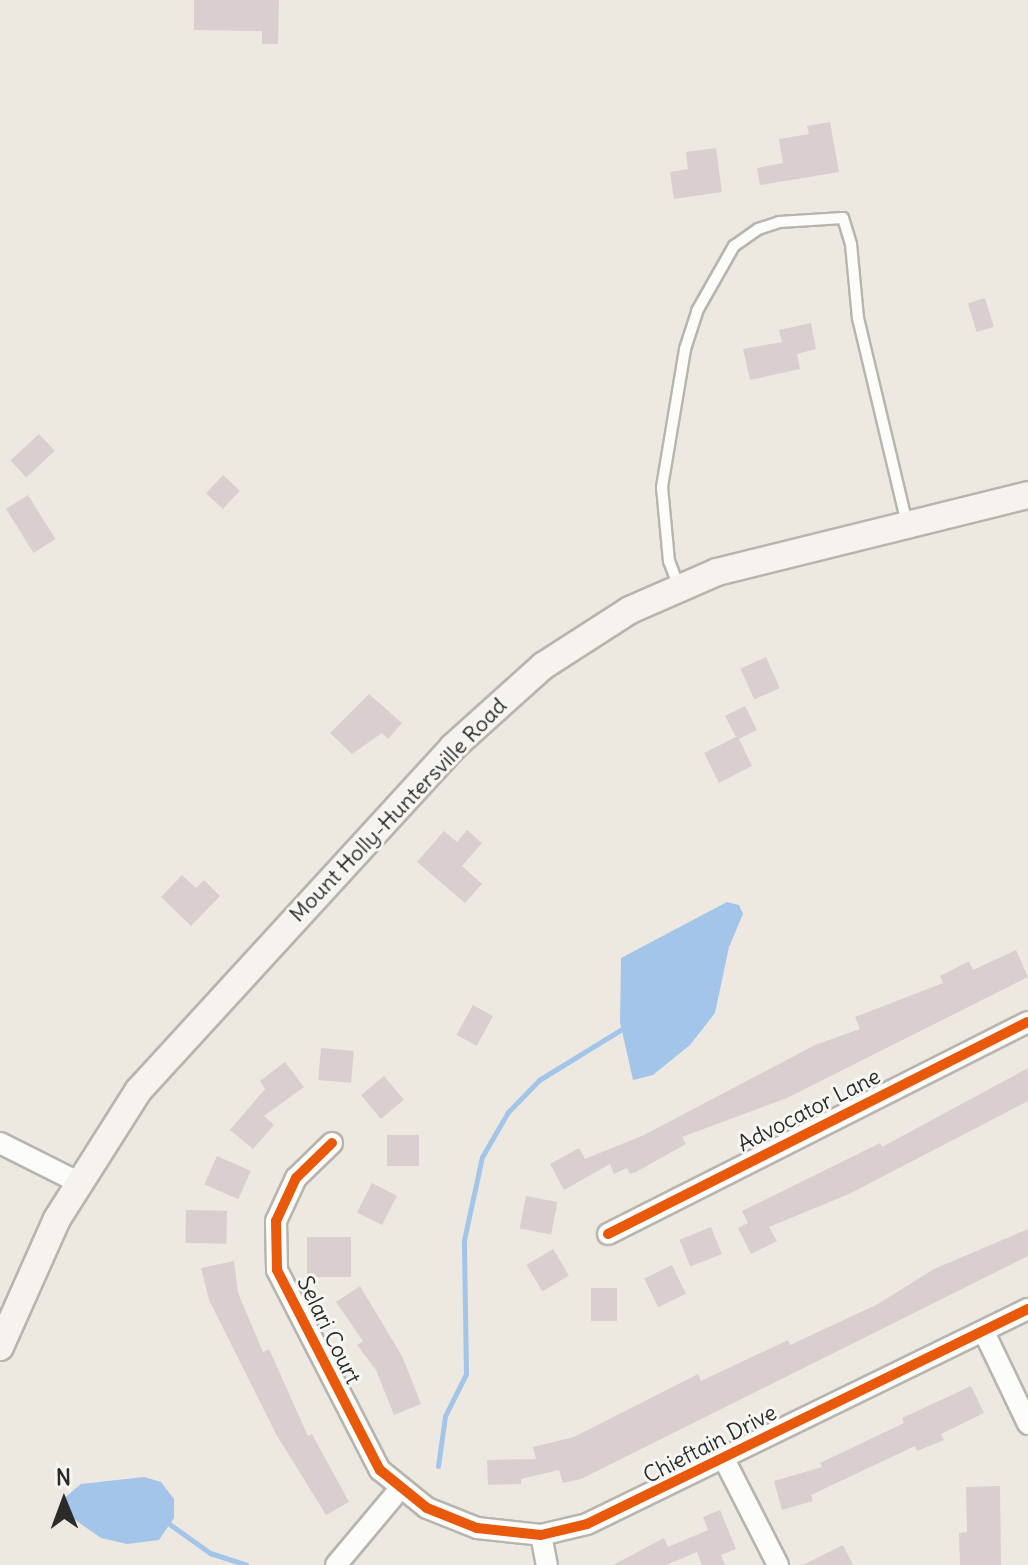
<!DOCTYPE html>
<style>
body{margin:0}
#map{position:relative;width:1028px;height:1565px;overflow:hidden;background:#ede9e0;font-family:Delius,sans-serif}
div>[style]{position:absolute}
.water>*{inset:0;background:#a3c5ea}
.stream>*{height:5px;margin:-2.5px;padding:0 2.5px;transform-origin:2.5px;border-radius:2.5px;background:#a3c5ea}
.building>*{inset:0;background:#daced1;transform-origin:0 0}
.roads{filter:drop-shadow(2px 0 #b7b5af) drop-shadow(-2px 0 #b7b5af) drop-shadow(0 2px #b7b5af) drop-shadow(0 -2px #b7b5af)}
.lane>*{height:10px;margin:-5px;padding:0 5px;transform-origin:5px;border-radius:5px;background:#fcfcfa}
.street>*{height:20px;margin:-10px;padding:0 10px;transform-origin:10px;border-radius:10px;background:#fcfcfa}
.secondary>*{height:26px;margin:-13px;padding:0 13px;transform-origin:13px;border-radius:13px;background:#f6f2ed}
.cycleway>*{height:10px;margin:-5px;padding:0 5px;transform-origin:5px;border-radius:5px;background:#e8590c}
span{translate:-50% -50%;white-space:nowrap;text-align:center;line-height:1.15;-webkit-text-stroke:6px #f6f6f2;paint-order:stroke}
.street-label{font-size:22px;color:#2b2b2b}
.north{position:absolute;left:24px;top:1461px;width:80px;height:80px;-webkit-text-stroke:6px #f6f6f2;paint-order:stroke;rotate:359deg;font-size:22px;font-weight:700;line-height:32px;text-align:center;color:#2b2b2b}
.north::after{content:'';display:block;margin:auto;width:28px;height:36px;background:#2b2b2b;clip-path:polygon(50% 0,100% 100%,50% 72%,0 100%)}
</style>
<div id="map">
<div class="water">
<i style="clip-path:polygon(727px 902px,739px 905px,743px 914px,729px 947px,715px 1013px,690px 1045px,653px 1075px,633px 1080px,620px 1022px,621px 958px)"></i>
<i style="clip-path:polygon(144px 1477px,161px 1482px,174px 1499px,174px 1518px,159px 1540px,127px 1544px,101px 1538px,61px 1510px,63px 1499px,81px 1484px)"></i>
</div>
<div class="stream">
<i style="left:438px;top:1466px;width:50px;rotate:-82deg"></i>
<i style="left:445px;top:1416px;width:47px;rotate:-63.4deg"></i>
<i style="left:466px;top:1374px;width:134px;rotate:-90.9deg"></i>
<i style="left:464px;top:1240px;width:85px;rotate:-77.8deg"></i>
<i style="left:482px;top:1157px;width:52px;rotate:-60deg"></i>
<i style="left:508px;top:1112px;width:45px;rotate:-45.9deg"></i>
<i style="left:539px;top:1080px;width:101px;rotate:-31.6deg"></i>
<i style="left:168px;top:1523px;width:52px;rotate:35.5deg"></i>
<i style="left:210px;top:1553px;width:38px;rotate:18deg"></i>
</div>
<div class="building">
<i style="clip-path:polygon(194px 0,279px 0,278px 44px,262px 44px,262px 31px,194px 30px)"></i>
<i style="clip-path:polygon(830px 122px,839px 172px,760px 185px,757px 168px,783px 163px,779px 139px,809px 134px,807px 126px)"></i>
<i style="clip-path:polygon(716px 148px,722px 192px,674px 199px,670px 172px,688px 169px,686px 152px)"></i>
<i style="left:985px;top:298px;width:30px;height:18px;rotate:73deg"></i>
<i style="clip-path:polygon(811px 323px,816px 349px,797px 354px,800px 369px,750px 380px,743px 349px,782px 342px,779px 330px)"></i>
<i style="left:39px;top:434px;width:23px;height:39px;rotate:47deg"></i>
<i style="left:223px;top:475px;width:23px;height:25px;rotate:43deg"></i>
<i style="left:28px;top:495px;width:52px;height:26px;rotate:58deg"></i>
<i style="left:766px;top:657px;width:34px;height:28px;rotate:66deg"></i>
<i style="clip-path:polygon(369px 694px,402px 723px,388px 739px,382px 733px,352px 754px,330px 733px)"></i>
<i style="clip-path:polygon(745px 706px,757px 730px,739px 739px,752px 766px,719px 783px,704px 753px,736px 737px,725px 716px)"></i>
<i style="clip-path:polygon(467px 830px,482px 843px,462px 866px,482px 884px,465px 903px,417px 862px,444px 831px,457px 842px)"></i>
<i style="clip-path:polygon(182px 875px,196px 888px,204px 880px,220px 896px,191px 926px,161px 897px)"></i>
<i style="clip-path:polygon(1016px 950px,1028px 977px,787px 1098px,682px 1137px,686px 1144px,636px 1172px,630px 1174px,627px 1168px,614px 1174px,610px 1164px,564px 1190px,550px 1164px,579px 1148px,585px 1159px,644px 1135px,815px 1045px,860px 1029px,855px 1017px,943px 983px,940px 976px,969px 961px,973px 970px)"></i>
<i style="left:473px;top:1005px;width:23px;height:34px;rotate:29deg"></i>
<i style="left:321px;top:1048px;width:33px;height:32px;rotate:5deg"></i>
<i style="clip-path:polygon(285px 1062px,304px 1087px,264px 1116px,274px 1125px,253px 1149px,230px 1130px,265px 1089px,260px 1081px)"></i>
<i style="clip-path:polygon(1028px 1068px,1028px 1101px,849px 1194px,769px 1227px,777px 1241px,751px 1254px,738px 1228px,748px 1223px,742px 1211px,880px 1143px,882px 1147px)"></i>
<i style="left:384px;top:1076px;width:31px;height:30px;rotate:50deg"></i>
<i style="left:387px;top:1135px;width:32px;height:31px"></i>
<i style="left:217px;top:1156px;width:37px;height:31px;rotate:24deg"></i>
<i style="left:372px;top:1183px;width:28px;height:33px;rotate:27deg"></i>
<i style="left:526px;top:1196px;width:32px;height:33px;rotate:11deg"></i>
<i style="left:186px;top:1210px;width:41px;height:33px;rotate:1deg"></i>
<i style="left:711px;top:1227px;width:29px;height:34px;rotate:68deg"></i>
<i style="clip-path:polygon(1028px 1229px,1028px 1256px,581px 1479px,563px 1483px,559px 1470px,521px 1479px,521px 1484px,488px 1485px,487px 1460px,536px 1459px,533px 1447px,574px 1437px,698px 1374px,701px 1381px,788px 1340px,790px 1345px,878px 1304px,934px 1269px)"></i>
<i style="left:307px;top:1237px;width:44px;height:40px"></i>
<i style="left:553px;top:1249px;width:31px;height:31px;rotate:59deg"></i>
<i style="clip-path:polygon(234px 1261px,238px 1293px,263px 1352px,269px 1349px,308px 1436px,312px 1434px,349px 1502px,326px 1515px,276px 1434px,209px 1300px,201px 1268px)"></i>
<i style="left:672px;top:1265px;width:32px;height:31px;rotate:64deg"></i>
<i style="clip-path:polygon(360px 1286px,402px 1356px,421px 1404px,394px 1415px,376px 1370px,357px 1345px,363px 1341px,336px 1302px)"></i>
<i style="left:591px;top:1288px;width:26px;height:33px"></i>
<i style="clip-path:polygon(971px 1386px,984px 1413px,941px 1434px,944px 1440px,917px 1451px,915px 1446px,811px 1495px,813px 1501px,782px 1510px,774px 1481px,822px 1467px,820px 1463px,904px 1423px,902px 1418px)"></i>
<i style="clip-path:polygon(1000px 1486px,1001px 1565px,960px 1565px,959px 1533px,967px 1532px,966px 1487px)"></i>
<i style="clip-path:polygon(720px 1510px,736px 1549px,721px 1555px,725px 1565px,702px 1565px,697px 1552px,666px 1565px,613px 1565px,664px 1538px,668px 1547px,708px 1530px,703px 1517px)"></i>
<i style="clip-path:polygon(843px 1545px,853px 1565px,803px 1565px)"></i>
</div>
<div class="roads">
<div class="lane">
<i style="left:679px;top:587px;width:28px;rotate:-111deg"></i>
<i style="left:669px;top:561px;width:74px;rotate:-95.4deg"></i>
<i style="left:662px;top:487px;width:140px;rotate:-80.5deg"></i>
<i style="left:685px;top:349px;width:40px;rotate:-72deg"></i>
<i style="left:697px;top:311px;width:75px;rotate:-60.4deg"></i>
<i style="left:734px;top:246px;width:29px;rotate:-35deg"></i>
<i style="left:758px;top:229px;width:22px;rotate:-18deg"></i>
<i style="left:779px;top:222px;width:64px;rotate:-3.6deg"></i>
<i style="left:843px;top:218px;width:27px;rotate:73deg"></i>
<i style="left:851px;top:244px;width:74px;rotate:84.6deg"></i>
<i style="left:858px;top:318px;width:211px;rotate:76.6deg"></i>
</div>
<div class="street">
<i style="left:0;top:1143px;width:87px;rotate:26.6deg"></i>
<i style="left:332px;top:1143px;width:50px;rotate:135.8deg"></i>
<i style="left:296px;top:1178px;width:47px;rotate:114.9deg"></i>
<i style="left:276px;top:1221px;width:49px;rotate:88.8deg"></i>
<i style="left:277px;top:1270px;width:225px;rotate:62.8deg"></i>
<i style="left:380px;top:1470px;width:60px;rotate:39deg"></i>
<i style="left:427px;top:1508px;width:54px;rotate:21.8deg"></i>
<i style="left:477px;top:1528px;width:64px;rotate:6.2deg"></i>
<i style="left:541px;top:1535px;width:47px;rotate:-13.4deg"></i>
<i style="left:587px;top:1524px;width:491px;rotate:-26deg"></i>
<i style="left:608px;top:1234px;width:470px;rotate:-26.8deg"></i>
<i style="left:984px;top:1332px;width:102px;rotate:64.4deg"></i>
<i style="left:724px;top:1459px;width:119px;rotate:63deg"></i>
<i style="left:541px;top:1535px;width:31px;rotate:79deg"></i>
<i style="left:336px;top:1565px;width:98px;rotate:-50deg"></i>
</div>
<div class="secondary">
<i style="left:0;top:1347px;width:140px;rotate:-66deg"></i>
<i style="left:57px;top:1219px;width:153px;rotate:-57.6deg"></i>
<i style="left:139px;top:1090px;width:465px;rotate:-47.5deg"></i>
<i style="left:453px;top:747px;width:121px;rotate:-42deg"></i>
<i style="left:543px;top:666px;width:103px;rotate:-32.8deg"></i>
<i style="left:630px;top:610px;width:95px;rotate:-23.6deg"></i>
<i style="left:717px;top:572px;width:320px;rotate:-13.9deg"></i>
</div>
</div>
<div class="cycleway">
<i style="left:332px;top:1143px;width:50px;rotate:135.8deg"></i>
<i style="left:296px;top:1178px;width:47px;rotate:114.9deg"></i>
<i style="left:276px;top:1221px;width:49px;rotate:88.8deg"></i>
<i style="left:277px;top:1270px;width:225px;rotate:62.8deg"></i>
<i style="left:380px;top:1470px;width:60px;rotate:39deg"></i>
<i style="left:427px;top:1508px;width:54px;rotate:21.8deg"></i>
<i style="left:477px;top:1528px;width:64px;rotate:6.2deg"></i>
<i style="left:541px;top:1535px;width:47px;rotate:-13.4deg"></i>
<i style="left:587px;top:1524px;width:491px;rotate:-26deg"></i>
<i style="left:608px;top:1234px;width:470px;rotate:-26.8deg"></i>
</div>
<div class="street-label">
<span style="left:398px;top:810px;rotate:-46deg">Mount Holly-Huntersville Road</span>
<span style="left:809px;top:1110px;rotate:-27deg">Advocator Lane</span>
<span style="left:329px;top:1330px;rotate:64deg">Selari Court</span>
<span style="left:710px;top:1444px;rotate:-27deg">Chieftain Drive</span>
</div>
<div class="north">N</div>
</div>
